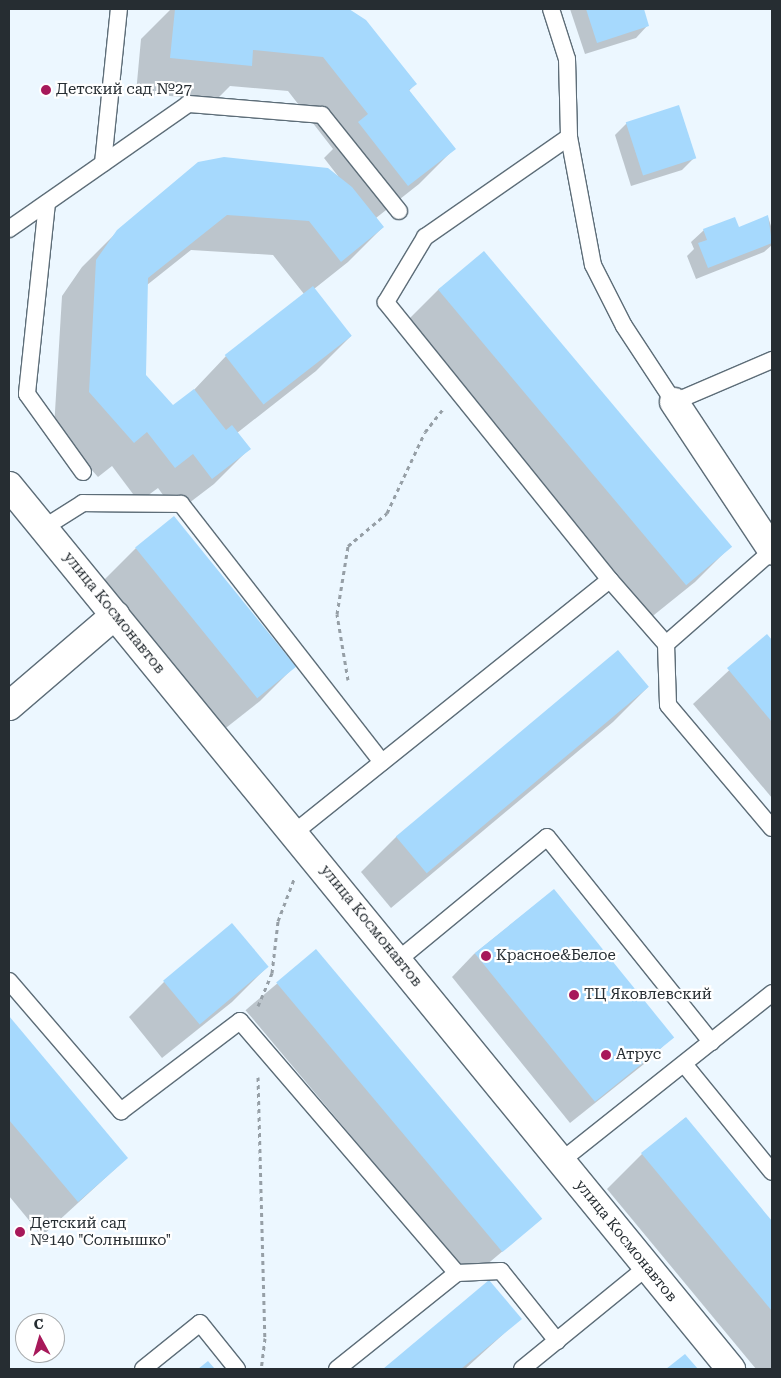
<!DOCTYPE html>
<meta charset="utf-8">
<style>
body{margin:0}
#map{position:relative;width:781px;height:1378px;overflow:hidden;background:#ecf7ff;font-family:"Roboto Serif",serif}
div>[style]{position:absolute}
.shadow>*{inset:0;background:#0003;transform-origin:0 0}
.building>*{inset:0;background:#a6d9fd;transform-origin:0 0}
.path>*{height:3px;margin-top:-1.5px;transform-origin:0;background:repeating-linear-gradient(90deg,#969fa6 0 4px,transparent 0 8px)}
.roads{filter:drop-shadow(1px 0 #5d6d78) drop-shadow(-1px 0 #5d6d78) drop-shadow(0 1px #5d6d78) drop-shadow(0 -1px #5d6d78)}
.lane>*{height:16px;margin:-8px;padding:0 8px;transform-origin:8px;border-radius:8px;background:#fff}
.street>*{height:28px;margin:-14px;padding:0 14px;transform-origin:14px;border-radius:14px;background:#fff}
.dots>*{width:14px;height:14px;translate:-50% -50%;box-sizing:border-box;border:2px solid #fff;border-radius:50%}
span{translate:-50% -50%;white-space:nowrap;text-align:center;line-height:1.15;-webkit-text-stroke:4.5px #fff;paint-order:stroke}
.poi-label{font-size:15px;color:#262d32}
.left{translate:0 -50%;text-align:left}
.street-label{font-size:15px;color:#262d32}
.frame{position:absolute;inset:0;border:10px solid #262d32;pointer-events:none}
.north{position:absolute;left:15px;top:1313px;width:50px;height:50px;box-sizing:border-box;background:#fff;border:1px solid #a8abad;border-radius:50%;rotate:354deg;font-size:14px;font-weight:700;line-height:20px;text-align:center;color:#262d32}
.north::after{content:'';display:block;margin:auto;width:18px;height:22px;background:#a7195a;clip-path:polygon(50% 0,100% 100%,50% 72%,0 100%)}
</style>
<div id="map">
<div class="shadow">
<i style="clip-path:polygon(evenodd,171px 9px,346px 9px,365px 21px,415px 84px,409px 91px,454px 149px,419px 184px,376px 218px,383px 227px,348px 262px,314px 289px,351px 336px,316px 371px,237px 433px,249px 449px,214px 484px,176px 513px,158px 488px,139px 502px,112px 466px,98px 477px,54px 428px,62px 296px,82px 267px,118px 231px,338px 176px,324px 158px,333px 149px,288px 91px,230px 86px,216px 100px,136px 93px,141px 39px,171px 9px,191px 250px,273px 255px,304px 294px,226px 356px,192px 392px,173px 407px,145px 375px,147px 285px,191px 250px)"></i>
<i style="clip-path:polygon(570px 9px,642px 9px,648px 25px,636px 38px,585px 54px)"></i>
<i style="clip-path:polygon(627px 123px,694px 158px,682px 170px,631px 186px,615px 135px)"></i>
<i style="clip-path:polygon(768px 217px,772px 229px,772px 245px,764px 252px,696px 279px,687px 256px,694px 249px,691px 242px,704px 230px,738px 228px)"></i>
<i style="clip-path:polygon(484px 253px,730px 547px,695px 582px,649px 619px,403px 325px,438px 290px)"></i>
<i style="clip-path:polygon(136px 548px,295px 666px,260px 701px,222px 731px,101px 583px)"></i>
<i style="clip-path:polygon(767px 635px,772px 642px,772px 798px,693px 704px)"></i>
<i style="clip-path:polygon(648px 687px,613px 722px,391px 908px,361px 872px,396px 837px)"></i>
<i style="clip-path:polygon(554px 890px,672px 1037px,649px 1060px,570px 1123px,452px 977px,474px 954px)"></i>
<i style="left:316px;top:951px;width:350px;height:92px;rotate:50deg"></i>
<i style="clip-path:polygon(267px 967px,232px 1002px,162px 1058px,129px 1017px,164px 982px)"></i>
<i style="clip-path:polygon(9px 1018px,127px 1158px,42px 1236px,9px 1196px)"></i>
<i style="clip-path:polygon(685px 1118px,772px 1223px,772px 1369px,756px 1369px,607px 1189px,642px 1154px)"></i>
<i style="clip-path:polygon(489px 1282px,520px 1319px,465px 1369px,384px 1369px)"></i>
</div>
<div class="building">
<i style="clip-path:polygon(175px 9px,349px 9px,366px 20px,417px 84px,409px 90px,456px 149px,408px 186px,358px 122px,368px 114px,323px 57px,253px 50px,252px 66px,170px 58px)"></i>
<i style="clip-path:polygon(586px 9px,644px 9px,649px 26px,597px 43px)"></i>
<i style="left:679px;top:105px;width:56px;height:56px;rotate:72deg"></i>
<i style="clip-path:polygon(224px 157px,328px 168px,352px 187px,384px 227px,341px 262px,309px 221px,227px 215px,148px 278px,146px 375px,173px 405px,194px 389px,226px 430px,232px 425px,251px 449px,212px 479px,193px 454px,175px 468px,147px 432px,134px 443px,89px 392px,96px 260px,117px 230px,198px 162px)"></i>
<i style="clip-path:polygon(768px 215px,772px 243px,708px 268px,698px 243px,707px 240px,703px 229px,735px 217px,739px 227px)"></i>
<i style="left:484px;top:251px;width:386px;height:60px;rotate:50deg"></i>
<i style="left:313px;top:286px;width:63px;height:112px;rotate:52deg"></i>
<i style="left:174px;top:516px;width:194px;height:50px;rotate:51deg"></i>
<i style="clip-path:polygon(767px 634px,772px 640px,772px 722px,727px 668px)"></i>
<i style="left:618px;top:650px;width:48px;height:290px;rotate:50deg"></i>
<i style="left:554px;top:889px;width:191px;height:102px;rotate:51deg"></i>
<i style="left:232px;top:923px;width:57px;height:90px;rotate:50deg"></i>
<i style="left:316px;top:949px;width:352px;height:52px;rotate:50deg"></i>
<i style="clip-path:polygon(9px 1016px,128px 1158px,78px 1202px,9px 1120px)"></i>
<i style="clip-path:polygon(686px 1117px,772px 1221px,772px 1311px,641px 1153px)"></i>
<i style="clip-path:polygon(489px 1280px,522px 1319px,461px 1369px,383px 1369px)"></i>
<i style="clip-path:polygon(685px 1354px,698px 1369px,666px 1369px)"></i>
<i style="clip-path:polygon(208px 1361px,215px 1369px,198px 1369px)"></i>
</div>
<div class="path">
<i style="left:348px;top:680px;width:67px;rotate:-99.5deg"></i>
<i style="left:337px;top:614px;width:69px;rotate:-80.8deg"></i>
<i style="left:348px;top:546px;width:51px;rotate:-40.2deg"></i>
<i style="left:387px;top:513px;width:89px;rotate:-64.9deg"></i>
<i style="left:425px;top:432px;width:31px;rotate:-52deg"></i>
<i style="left:258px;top:1006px;width:36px;rotate:-67deg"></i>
<i style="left:272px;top:973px;width:52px;rotate:-83.4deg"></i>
<i style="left:278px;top:921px;width:45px;rotate:-69.1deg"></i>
<i style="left:258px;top:1077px;width:261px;rotate:88.5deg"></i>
<i style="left:265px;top:1338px;width:31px;rotate:97deg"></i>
</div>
<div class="roads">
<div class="lane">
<i style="left:551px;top:9px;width:52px;rotate:72.3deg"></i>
<i style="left:567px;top:59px;width:78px;rotate:88.5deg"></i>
<i style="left:569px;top:137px;width:130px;rotate:79.4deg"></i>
<i style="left:593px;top:265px;width:68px;rotate:63.1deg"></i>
<i style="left:624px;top:326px;width:91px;rotate:56.7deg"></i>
<i style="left:674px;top:402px;width:107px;rotate:-23.2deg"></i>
<i style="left:103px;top:163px;width:155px;rotate:-84.1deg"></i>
<i style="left:47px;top:203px;width:192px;rotate:96deg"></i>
<i style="left:27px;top:394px;width:96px;rotate:54.3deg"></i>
<i style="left:9px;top:229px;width:218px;rotate:-34.9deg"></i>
<i style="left:188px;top:104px;width:134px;rotate:4.7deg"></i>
<i style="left:322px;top:115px;width:123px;rotate:51.3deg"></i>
<i style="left:45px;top:527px;width:45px;rotate:-32.3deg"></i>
<i style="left:83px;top:503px;width:98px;rotate:0.6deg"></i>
<i style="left:181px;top:504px;width:327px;rotate:52.1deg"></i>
<i style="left:610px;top:580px;width:85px;rotate:48.8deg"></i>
<i style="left:666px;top:644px;width:141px;rotate:-41.3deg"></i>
<i style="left:666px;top:644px;width:61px;rotate:88.1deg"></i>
<i style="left:668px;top:705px;width:161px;rotate:49.8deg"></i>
<i style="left:295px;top:832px;width:403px;rotate:-38.7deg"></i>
<i style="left:610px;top:580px;width:357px;rotate:-128.9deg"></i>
<i style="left:386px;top:302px;width:76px;rotate:-59deg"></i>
<i style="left:425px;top:237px;width:175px;rotate:-34.8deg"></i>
<i style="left:398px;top:960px;width:193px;rotate:-39.5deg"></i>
<i style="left:547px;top:837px;width:263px;rotate:51.3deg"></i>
<i style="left:9px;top:981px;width:172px;rotate:49.3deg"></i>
<i style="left:121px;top:1111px;width:149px;rotate:-37.1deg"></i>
<i style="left:240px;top:1021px;width:333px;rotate:49.3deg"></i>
<i style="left:684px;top:1064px;width:139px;rotate:50.8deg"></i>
<i style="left:561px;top:1161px;width:270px;rotate:-38.5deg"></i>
<i style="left:143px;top:1369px;width:73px;rotate:-38.9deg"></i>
<i style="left:200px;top:1323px;width:59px;rotate:51.2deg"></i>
<i style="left:337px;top:1369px;width:154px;rotate:-38.7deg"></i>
<i style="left:457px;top:1273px;width:44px;rotate:-2.6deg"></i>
<i style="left:501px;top:1271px;width:90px;rotate:51.3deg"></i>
<i style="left:522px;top:1369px;width:161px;rotate:-39.2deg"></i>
</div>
<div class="street">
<i style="left:674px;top:402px;width:178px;rotate:56.5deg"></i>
<i style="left:9px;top:486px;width:1141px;rotate:50.73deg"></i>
<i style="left:9px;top:706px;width:140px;rotate:-40.6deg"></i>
</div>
</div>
<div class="dots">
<i style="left:46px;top:90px;background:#a7195a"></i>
<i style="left:486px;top:956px;background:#a7195a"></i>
<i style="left:574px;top:995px;background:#a7195a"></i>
<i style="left:606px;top:1055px;background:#a7195a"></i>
<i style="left:20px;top:1232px;background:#a7195a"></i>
</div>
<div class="poi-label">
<span class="left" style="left:56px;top:90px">Детский сад №27</span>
<span class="left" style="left:496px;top:956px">Красное&amp;Белое</span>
<span class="left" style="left:584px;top:995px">ТЦ Яковлевский</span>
<span class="left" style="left:616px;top:1055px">Атрус</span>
<span class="left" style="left:30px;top:1232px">Детский сад<br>№140 "Солнышко"</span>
</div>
<div class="street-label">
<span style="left:114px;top:613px;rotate:51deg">улица Космонавтов</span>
<span style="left:371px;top:926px;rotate:51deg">улица Космонавтов</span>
<span style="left:626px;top:1241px;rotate:51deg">улица Космонавтов</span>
</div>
<div class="frame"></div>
<div class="north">С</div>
</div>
